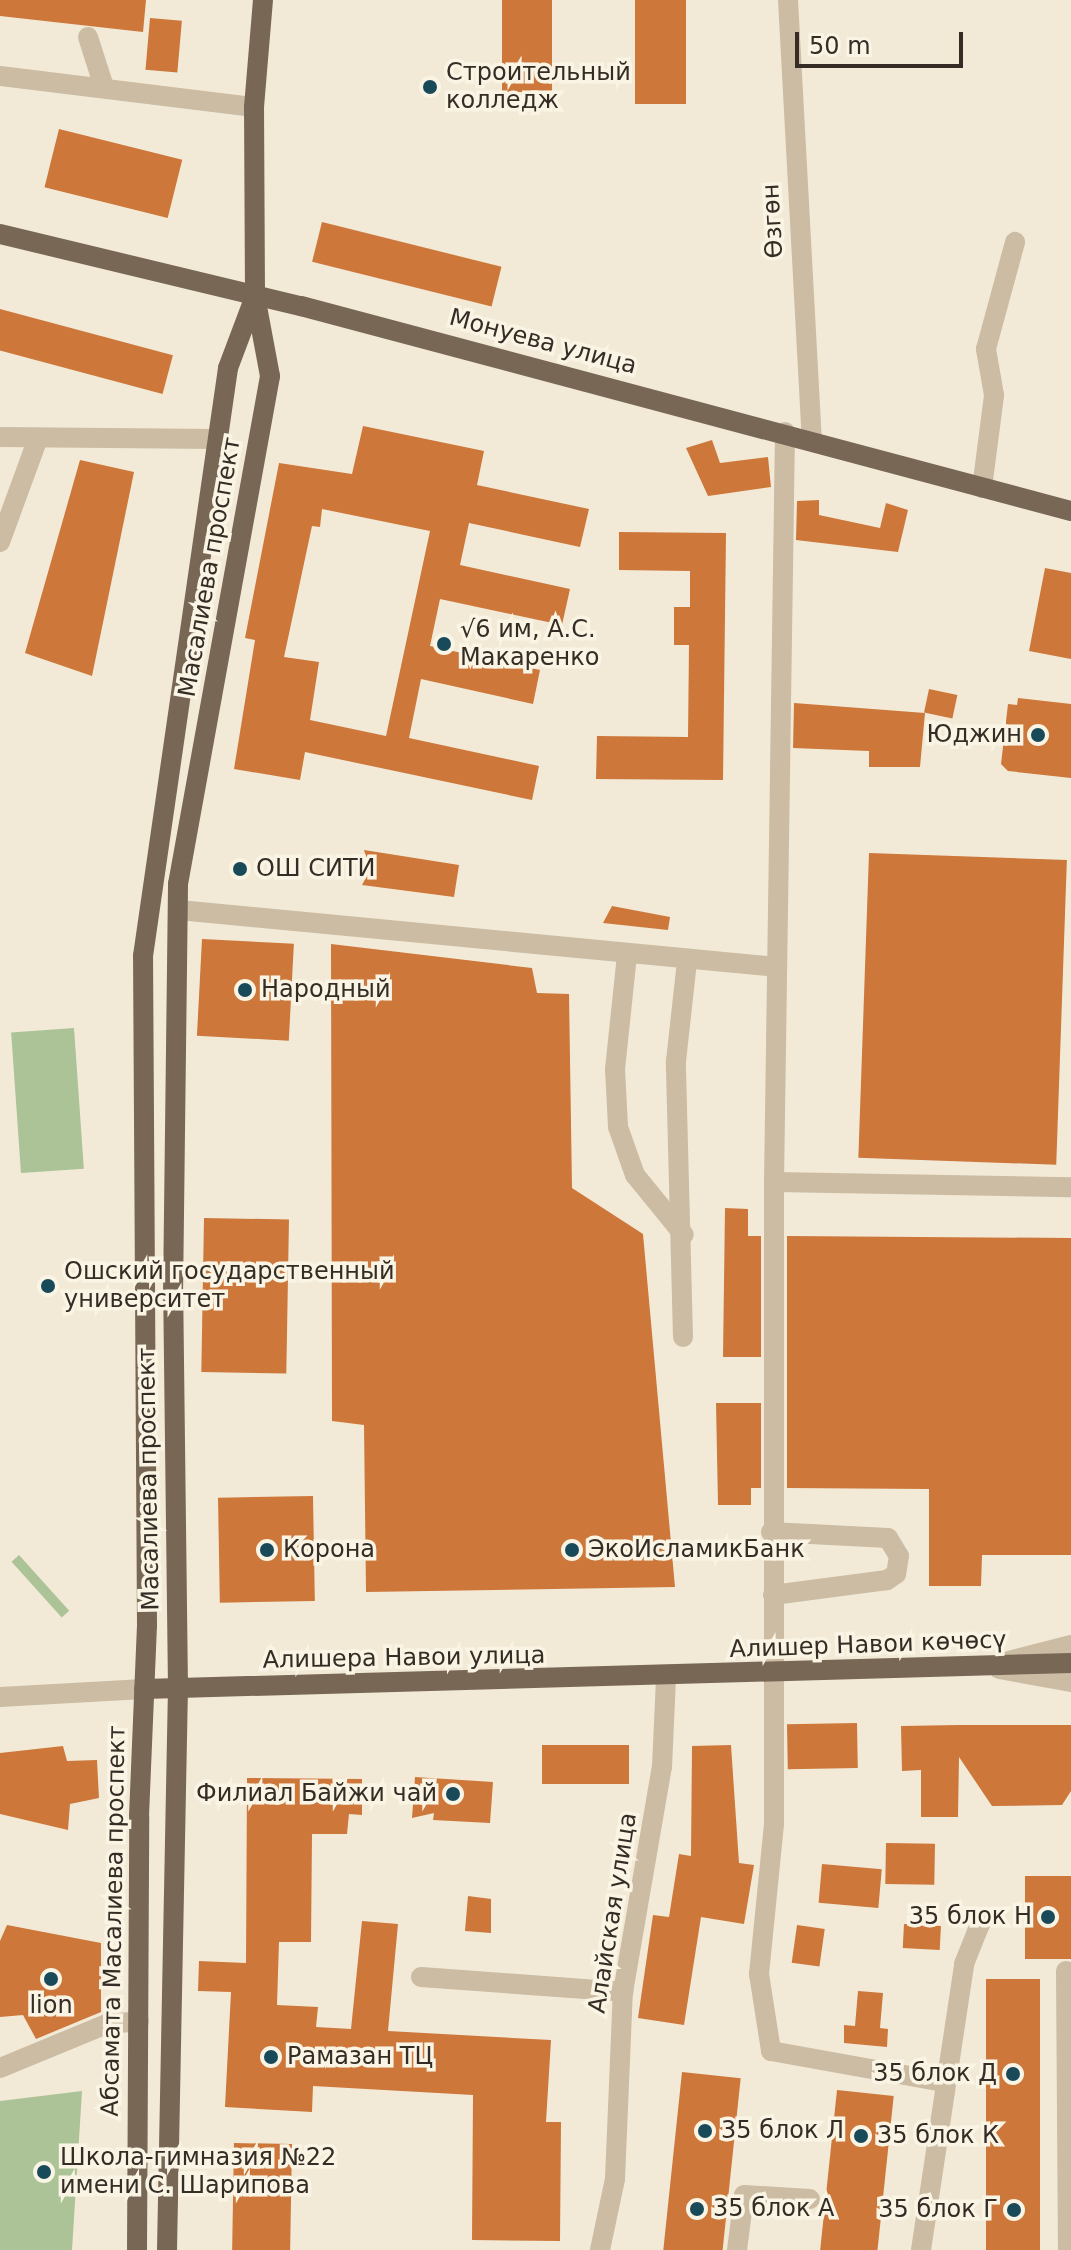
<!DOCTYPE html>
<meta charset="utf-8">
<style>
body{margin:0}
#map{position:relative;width:1071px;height:2250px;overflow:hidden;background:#f2ead7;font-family:"DejaVu Sans",sans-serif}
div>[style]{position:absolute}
.green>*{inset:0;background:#acc297;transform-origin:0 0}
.building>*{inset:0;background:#cd773a;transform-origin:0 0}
.minor>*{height:20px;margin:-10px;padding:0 10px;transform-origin:10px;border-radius:10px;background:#cbbca3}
.major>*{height:20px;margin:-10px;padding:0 10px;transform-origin:10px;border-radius:10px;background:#786755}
.dots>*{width:22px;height:22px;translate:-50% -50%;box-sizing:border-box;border:4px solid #faf4e4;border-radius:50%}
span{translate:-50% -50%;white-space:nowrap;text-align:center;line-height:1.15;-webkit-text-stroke:7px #faf4e4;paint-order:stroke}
.poi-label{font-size:24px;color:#352d25}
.left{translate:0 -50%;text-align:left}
.right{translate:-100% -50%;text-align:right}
.street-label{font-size:24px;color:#352d25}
.scale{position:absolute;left:795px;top:32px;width:168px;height:36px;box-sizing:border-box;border:4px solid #352d25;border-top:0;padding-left:10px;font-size:24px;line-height:28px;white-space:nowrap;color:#352d25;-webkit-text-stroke:6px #faf4e4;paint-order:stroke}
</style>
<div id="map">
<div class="green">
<i style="left:74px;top:1028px;width:141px;height:63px;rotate:86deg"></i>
<i style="left:19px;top:1555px;width:75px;height:10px;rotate:48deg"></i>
<i style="clip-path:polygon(82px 2091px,72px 2250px,0 2250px,0 2101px)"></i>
</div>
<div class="building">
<i style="clip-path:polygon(0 0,146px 0,143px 32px,0 16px)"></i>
<i style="left:502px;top:0;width:50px;height:92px"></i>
<i style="left:635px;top:0;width:51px;height:104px"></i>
<i style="left:150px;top:18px;width:32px;height:52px;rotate:5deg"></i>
<i style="left:59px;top:129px;width:127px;height:60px;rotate:14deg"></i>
<i style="left:322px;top:222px;width:185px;height:41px;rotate:14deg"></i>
<i style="left:0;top:309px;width:179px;height:40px;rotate:15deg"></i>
<i style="clip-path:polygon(evenodd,363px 426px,484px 451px,477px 485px,589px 509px,580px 547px,469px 523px,460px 565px,570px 589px,562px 625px,440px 599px,430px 646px,540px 670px,533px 704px,421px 679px,409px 738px,539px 766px,532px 800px,305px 752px,300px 780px,234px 769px,255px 640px,245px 638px,279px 463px,352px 474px,363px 426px,322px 509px,430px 531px,386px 736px,310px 720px,319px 662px,284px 657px,312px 526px,320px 527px,322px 509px)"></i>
<i style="clip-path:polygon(712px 440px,720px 463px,768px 457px,771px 487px,708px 496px,686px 448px)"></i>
<i style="clip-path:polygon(80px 460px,134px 472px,92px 676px,25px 653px)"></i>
<i style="clip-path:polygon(819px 500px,819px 515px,880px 528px,886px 503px,908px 510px,898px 552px,796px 540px,797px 501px)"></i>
<i style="clip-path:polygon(619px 532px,726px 533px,723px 780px,596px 779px,597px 736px,688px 737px,689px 645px,674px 645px,674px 607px,690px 607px,690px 571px,619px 570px)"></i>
<i style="clip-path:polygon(1045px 568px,1071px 573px,1071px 659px,1029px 651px)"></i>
<i style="left:929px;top:689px;width:29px;height:24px;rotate:12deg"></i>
<i style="clip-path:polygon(1018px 698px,1071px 704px,1071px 778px,1008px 771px,1001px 764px,1008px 704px,1017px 705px)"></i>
<i style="clip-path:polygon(794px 703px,925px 713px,920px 767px,869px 767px,869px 751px,793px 748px)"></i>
<i style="clip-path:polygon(364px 850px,459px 865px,454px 897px,362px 885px,370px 870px)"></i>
<i style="left:869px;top:853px;width:198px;height:305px;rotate:2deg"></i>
<i style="clip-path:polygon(612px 906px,670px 917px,668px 930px,603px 923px)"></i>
<i style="left:202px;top:939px;width:92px;height:97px;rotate:3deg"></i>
<i style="clip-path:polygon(331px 944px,532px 968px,537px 993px,569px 994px,572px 1188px,643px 1234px,675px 1587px,366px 1592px,364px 1425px,332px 1421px)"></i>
<i style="clip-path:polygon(725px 1208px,748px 1209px,748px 1236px,761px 1236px,761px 1357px,723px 1357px)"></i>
<i style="left:204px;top:1218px;width:85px;height:154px;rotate:1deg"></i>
<i style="clip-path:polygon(787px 1236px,1071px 1238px,1071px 1555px,982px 1555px,981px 1586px,929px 1586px,929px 1489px,787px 1488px)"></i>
<i style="clip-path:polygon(716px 1403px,761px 1403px,761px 1488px,751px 1488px,751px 1505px,718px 1505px)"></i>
<i style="left:313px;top:1496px;width:105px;height:95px;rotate:89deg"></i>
<i style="left:857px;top:1723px;width:45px;height:70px;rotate:89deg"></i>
<i style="clip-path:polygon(959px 1725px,1071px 1725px,1071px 1791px,1062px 1805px,992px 1806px,959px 1757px,958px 1817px,921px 1817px,921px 1770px,902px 1771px,901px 1726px)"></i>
<i style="left:629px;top:1745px;width:39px;height:87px;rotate:90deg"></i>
<i style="clip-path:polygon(731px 1745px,739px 1863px,754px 1865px,744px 1924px,701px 1917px,684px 2025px,638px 2018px,653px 1915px,669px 1917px,679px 1854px,691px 1856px,692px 1746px)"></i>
<i style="clip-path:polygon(63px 1746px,67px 1761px,97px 1760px,99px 1798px,70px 1804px,68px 1830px,0 1814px,0 1753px)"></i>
<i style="clip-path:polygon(415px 1777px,493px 1782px,490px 1823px,433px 1820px,434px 1813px,412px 1818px)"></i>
<i style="clip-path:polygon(247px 1778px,362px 1779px,362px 1815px,349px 1814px,347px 1834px,312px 1834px,311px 1942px,279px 1942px,277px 2005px,318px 2007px,316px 2027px,351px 2029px,362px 1921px,398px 1924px,388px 2031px,551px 2040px,546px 2122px,561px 2122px,560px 2241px,472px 2240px,473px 2095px,313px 2086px,312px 2112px,225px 2107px,231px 1992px,198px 1991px,199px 1961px,246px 1963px)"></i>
<i style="left:886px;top:1843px;width:49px;height:41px;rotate:1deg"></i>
<i style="left:822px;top:1864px;width:60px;height:39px;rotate:5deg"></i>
<i style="left:1025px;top:1876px;width:46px;height:83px"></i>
<i style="clip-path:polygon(468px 1896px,491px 1899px,491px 1933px,465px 1931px)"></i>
<i style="left:904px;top:1924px;width:37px;height:24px;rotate:3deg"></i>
<i style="clip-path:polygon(7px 1925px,101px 1943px,101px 2012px,36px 2039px,23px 2015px,0 2017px,0 1941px)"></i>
<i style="left:797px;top:1925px;width:28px;height:38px;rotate:8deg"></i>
<i style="left:1040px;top:1979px;width:271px;height:54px;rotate:90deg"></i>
<i style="clip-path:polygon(858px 1991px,883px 1993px,880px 2028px,888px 2029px,887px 2047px,844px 2043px,844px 2025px,855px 2026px)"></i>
<i style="left:682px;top:2072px;width:59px;height:179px;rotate:6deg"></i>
<i style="left:837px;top:2090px;width:57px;height:161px;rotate:6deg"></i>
<i style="left:234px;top:2143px;width:58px;height:107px;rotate:1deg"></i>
</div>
<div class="minor">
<i style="left:788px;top:0;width:440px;rotate:86.9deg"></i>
<i style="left:88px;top:37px;width:52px;rotate:72.3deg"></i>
<i style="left:0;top:76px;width:256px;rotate:7deg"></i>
<i style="left:785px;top:432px;width:750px;rotate:90.84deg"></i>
<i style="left:774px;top:1182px;width:642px;rotate:90deg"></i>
<i style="left:774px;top:1824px;width:151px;rotate:95.7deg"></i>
<i style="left:759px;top:1974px;width:78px;rotate:81.1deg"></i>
<i style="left:771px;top:2051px;width:175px;rotate:10.2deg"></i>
<i style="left:0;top:437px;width:216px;rotate:0.5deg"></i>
<i style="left:982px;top:488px;width:94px;rotate:-82.6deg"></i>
<i style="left:994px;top:395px;width:47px;rotate:-99.9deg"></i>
<i style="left:986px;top:349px;width:111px;rotate:-74.8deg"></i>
<i style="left:0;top:542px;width:111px;rotate:-69.9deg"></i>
<i style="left:179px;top:910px;width:601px;rotate:5.44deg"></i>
<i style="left:627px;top:955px;width:115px;rotate:96deg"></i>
<i style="left:615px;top:1069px;width:58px;rotate:87deg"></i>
<i style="left:618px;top:1127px;width:51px;rotate:70.5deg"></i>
<i style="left:635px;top:1175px;width:77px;rotate:50.8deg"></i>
<i style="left:774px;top:1182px;width:297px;rotate:1deg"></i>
<i style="left:683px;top:1337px;width:276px;rotate:-91.5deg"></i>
<i style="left:676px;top:1061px;width:100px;rotate:-83.7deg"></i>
<i style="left:771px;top:1532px;width:117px;rotate:2.9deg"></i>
<i style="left:888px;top:1538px;width:21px;rotate:59deg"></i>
<i style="left:899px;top:1556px;width:18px;rotate:99deg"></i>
<i style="left:896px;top:1574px;width:11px;rotate:146deg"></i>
<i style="left:887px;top:1580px;width:115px;rotate:172.5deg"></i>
<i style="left:1009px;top:1661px;width:64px;rotate:-14.5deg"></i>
<i style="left:999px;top:1669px;width:73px;rotate:10.2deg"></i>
<i style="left:0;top:1697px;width:144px;rotate:-3.2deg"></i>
<i style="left:1066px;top:1971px;width:279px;rotate:89.6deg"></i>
<i style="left:421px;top:1977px;width:203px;rotate:4.2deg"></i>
<i style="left:0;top:2068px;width:116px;rotate:-22.4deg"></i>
<i style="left:107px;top:2024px;width:32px;rotate:-5deg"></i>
<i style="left:600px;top:2250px;width:73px;rotate:-78.1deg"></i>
<i style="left:615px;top:2179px;width:187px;rotate:-87.6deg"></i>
<i style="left:623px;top:1992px;width:228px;rotate:-80.2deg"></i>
<i style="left:662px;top:1767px;width:89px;rotate:-87.4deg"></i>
<i style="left:737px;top:2250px;width:55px;rotate:-82.7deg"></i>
<i style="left:744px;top:2195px;width:66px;rotate:3.5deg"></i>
<i style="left:921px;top:2250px;width:289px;rotate:-81.4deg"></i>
<i style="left:964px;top:1964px;width:48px;rotate:-68.2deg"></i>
</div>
<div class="major">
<i style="left:0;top:234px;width:309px;rotate:13.5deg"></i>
<i style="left:301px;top:306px;width:797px;rotate:14.91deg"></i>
<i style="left:144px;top:1689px;width:927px;rotate:-1.61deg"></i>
<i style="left:137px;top:2250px;width:434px;rotate:-89.7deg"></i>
<i style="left:139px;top:1816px;width:191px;rotate:-87.6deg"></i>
<i style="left:147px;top:1625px;width:669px;rotate:-90.34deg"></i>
<i style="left:143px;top:956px;width:594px;rotate:-81.77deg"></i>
<i style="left:228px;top:368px;width:77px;rotate:-69.4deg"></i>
<i style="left:167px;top:2250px;width:562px;rotate:-88.88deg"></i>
<i style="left:178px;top:1688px;width:393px;rotate:-90.7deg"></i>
<i style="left:173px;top:1295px;width:411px;rotate:-89.3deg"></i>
<i style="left:178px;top:884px;width:516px;rotate:-79.73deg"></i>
<i style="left:270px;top:376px;width:81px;rotate:-100.6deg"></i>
<i style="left:255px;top:296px;width:189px;rotate:-90.3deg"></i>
<i style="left:254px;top:107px;width:107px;rotate:-85.2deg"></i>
</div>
<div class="dots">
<i style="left:430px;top:87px;background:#194a59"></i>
<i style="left:444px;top:644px;background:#194a59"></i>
<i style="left:1038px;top:735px;background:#194a59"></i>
<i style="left:240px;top:869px;background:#194a59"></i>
<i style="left:245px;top:990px;background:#194a59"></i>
<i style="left:48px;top:1286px;background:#194a59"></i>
<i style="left:267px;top:1550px;background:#194a59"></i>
<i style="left:572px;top:1550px;background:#194a59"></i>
<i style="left:453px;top:1794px;background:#194a59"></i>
<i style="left:1048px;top:1917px;background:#194a59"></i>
<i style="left:51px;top:1979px;background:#194a59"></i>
<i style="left:271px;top:2057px;background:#194a59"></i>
<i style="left:1013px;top:2074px;background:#194a59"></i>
<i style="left:705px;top:2131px;background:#194a59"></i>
<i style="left:861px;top:2136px;background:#194a59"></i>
<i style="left:44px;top:2172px;background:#194a59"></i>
<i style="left:697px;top:2209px;background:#194a59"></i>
<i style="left:1014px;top:2210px;background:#194a59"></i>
</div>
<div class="poi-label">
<span class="left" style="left:446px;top:87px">Строительный<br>колледж</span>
<span class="left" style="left:460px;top:644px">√6 им, А.С.<br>Макаренко</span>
<span class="right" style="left:1022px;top:735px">Юджин</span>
<span class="left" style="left:256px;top:869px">ОШ СИТИ</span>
<span class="left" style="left:261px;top:990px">Народный</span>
<span class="left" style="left:64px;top:1286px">Ошский государственный<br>университет</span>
<span class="left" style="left:283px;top:1550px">Корона</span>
<span class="left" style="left:588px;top:1550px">ЭкоИсламикБанк</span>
<span class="right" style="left:437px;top:1794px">Филиал Байжи чай</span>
<span class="right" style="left:1032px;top:1917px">35 блок Н</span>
<span style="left:51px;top:2006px">lion</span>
<span class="left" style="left:287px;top:2057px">Рамазан ТЦ</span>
<span class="right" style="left:997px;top:2074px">35 блок Д</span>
<span class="left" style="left:721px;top:2131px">35 блок Л</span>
<span class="left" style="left:877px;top:2136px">35 блок К</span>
<span class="left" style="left:60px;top:2172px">Школа-гимназия №22<br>имени С. Шарипова</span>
<span class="left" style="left:713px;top:2209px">35 блок А</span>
<span class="right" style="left:998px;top:2210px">35 блок Г</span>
</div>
<div class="street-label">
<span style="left:773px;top:221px;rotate:-93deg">Өзгөн</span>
<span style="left:543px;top:342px;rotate:15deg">Монуева улица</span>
<span style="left:210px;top:567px;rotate:-80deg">Масалиева проспект</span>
<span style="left:149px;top:1479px;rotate:-91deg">Масалиева проспект</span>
<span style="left:868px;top:1645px;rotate:-2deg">Алишер Навои көчөсү</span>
<span style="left:404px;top:1658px;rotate:-1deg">Алишера Навои улица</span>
<span style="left:613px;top:1913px;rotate:-81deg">Алайская улица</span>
<span style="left:114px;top:1921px;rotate:-89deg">Абсамата Масалиева проспект</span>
</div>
<div class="scale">50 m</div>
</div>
